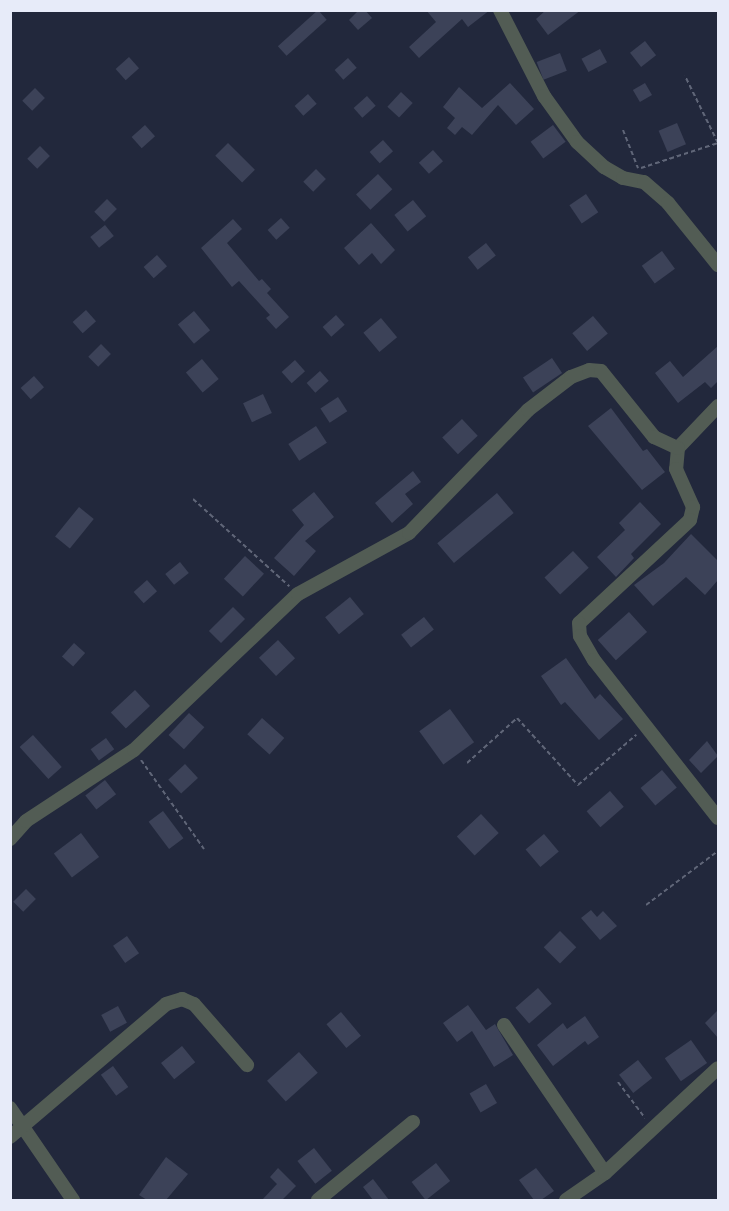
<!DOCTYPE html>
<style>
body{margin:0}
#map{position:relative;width:729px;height:1211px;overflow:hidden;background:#22283c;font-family:Bitter,serif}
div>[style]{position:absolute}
.building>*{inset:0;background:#3c4258;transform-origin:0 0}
.path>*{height:2px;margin-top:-1px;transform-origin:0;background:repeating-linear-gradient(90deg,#606678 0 4.5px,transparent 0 7.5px)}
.minor>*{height:14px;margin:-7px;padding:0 7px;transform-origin:7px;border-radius:7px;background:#525c54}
span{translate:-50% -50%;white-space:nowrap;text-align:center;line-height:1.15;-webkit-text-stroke:6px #0f111a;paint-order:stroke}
.frame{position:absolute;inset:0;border:12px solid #e7ebf9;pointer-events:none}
</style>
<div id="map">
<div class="building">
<i style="left:318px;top:10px;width:13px;height:54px;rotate:48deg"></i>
<i style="clip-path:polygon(359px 10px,365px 10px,372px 18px,358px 30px,349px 20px)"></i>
<i style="clip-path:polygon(426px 10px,490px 10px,468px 27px,462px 19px,419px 58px,409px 47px,436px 22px)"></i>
<i style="clip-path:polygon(546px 10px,581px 10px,548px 35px,536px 19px)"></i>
<i style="left:645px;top:41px;width:18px;height:19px;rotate:52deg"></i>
<i style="left:600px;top:49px;width:15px;height:21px;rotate:62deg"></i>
<i style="left:560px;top:53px;width:19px;height:25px;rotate:69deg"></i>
<i style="left:129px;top:57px;width:15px;height:18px;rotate:48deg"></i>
<i style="left:348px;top:58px;width:13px;height:18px;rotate:48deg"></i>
<i style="clip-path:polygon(510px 83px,534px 109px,516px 125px,498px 105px,472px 135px,462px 127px,455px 135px,447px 128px,455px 118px,443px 107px,459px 87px,482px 108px)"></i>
<i style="left:645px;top:83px;width:14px;height:14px;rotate:60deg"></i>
<i style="left:35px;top:88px;width:14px;height:18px;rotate:45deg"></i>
<i style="left:401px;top:92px;width:16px;height:20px;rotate:43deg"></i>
<i style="left:308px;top:94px;width:13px;height:18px;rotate:48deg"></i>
<i style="left:367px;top:96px;width:13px;height:18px;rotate:48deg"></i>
<i style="left:677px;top:123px;width:23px;height:20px;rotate:67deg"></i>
<i style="left:145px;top:125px;width:15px;height:18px;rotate:48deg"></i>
<i style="left:553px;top:125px;width:21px;height:28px;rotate:53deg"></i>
<i style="left:383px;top:140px;width:15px;height:18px;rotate:48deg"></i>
<i style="left:228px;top:143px;width:38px;height:18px;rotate:45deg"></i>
<i style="left:40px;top:146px;width:14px;height:18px;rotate:45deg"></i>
<i style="left:433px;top:150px;width:15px;height:19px;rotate:48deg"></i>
<i style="left:316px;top:169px;width:14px;height:18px;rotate:45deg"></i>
<i style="left:378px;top:174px;width:21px;height:30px;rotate:47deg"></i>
<i style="left:586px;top:194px;width:22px;height:20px;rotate:56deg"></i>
<i style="left:107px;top:199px;width:14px;height:18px;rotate:45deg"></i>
<i style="left:413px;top:200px;width:21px;height:24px;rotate:51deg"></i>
<i style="left:281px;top:218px;width:13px;height:18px;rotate:48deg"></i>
<i style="clip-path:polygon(233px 219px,242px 229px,227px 243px,259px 281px,262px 279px,271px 289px,267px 293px,289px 317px,276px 329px,266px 318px,270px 315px,239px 281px,232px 287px,201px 248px)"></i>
<i style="clip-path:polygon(371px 223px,395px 250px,381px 264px,372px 253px,359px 265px,344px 248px)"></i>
<i style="left:105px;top:225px;width:14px;height:19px;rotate:51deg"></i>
<i style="left:486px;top:243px;width:16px;height:23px;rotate:52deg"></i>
<i style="left:662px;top:251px;width:22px;height:25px;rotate:54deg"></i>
<i style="left:157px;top:255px;width:15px;height:18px;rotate:48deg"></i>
<i style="left:86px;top:310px;width:15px;height:18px;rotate:48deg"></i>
<i style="left:194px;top:311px;width:25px;height:21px;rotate:50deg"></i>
<i style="left:336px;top:315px;width:13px;height:18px;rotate:48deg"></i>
<i style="left:593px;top:316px;width:23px;height:27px;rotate:50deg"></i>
<i style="left:381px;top:318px;width:25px;height:23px;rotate:50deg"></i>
<i style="left:101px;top:344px;width:14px;height:18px;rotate:45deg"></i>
<i style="clip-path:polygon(718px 346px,718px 381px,711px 388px,705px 382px,678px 403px,655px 373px,670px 361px,683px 377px)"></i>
<i style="left:552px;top:358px;width:18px;height:35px;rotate:56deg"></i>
<i style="left:202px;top:359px;width:26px;height:21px;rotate:50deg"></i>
<i style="left:295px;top:360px;width:15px;height:18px;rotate:48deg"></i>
<i style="left:320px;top:371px;width:13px;height:18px;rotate:48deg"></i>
<i style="left:34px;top:376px;width:15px;height:18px;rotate:48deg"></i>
<i style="left:263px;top:394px;width:21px;height:22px;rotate:65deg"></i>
<i style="left:338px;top:397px;width:17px;height:21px;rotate:57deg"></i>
<i style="clip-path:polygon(611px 408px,643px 451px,647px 449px,665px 472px,642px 490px,588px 426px)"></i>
<i style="left:462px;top:419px;width:23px;height:27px;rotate:47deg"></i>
<i style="left:316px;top:426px;width:20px;height:33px;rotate:57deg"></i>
<i style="clip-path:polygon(413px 471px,421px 482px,405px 494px,413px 504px,392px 523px,375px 503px)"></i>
<i style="clip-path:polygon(314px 492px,334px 517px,305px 541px,316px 551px,294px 576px,274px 558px,304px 525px,292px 510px)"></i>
<i style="left:497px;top:493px;width:26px;height:78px;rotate:50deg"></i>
<i style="clip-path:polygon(640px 502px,661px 524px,631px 554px,634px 558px,616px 577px,597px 557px,625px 530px,619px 523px)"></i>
<i style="left:79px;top:507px;width:19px;height:38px;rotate:39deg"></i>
<i style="clip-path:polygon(691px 534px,718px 561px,718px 580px,705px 595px,686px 577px,653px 606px,634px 585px,664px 563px)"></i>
<i style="left:573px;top:551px;width:23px;height:39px;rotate:47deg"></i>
<i style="left:245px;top:556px;width:26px;height:31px;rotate:43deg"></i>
<i style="left:180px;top:562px;width:14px;height:19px;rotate:51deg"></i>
<i style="left:147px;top:580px;width:15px;height:18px;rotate:48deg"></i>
<i style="left:350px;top:597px;width:22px;height:32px;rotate:51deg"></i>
<i style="left:233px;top:607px;width:17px;height:34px;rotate:45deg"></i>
<i style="left:629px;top:612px;width:27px;height:42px;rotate:48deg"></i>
<i style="left:424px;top:617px;width:16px;height:29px;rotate:52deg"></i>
<i style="left:278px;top:640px;width:25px;height:26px;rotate:47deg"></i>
<i style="left:74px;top:643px;width:15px;height:18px;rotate:42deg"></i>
<i style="clip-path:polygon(566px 658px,595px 699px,600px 694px,623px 719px,599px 740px,565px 702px,561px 705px,541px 676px)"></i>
<i style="left:135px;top:690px;width:22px;height:33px;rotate:47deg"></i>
<i style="left:450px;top:709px;width:41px;height:38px;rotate:54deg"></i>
<i style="left:189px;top:713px;width:21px;height:30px;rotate:43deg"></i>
<i style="left:262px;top:718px;width:30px;height:22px;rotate:42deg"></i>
<i style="left:33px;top:735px;width:43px;height:18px;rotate:48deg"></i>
<i style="left:106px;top:738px;width:14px;height:19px;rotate:54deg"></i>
<i style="clip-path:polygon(707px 741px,718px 756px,701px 773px,689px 760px)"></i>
<i style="left:185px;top:764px;width:19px;height:23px;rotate:47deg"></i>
<i style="left:662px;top:770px;width:23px;height:28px;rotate:50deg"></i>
<i style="left:105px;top:780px;width:18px;height:25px;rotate:52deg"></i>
<i style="left:610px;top:791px;width:21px;height:31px;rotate:49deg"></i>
<i style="left:163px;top:811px;width:34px;height:18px;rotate:53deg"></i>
<i style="left:481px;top:814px;width:26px;height:33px;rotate:47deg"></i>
<i style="left:81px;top:833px;width:30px;height:34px;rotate:53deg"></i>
<i style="left:544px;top:834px;width:23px;height:24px;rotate:50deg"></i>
<i style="left:26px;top:889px;width:14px;height:18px;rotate:45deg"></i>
<i style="clip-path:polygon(591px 910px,597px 917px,603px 911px,617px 926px,600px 940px,581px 918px)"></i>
<i style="left:560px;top:931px;width:23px;height:23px;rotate:45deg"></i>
<i style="left:127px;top:936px;width:21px;height:17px;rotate:55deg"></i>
<i style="left:538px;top:988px;width:21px;height:30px;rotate:49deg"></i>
<i style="clip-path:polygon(468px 1005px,486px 1030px,495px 1024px,513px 1055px,494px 1067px,472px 1031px,457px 1042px,443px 1023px)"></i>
<i style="left:118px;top:1006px;width:19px;height:19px;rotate:62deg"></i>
<i style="clip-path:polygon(718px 1010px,718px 1038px,705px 1023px)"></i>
<i style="left:341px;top:1012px;width:31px;height:19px;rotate:50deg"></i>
<i style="clip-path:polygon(585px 1016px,599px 1037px,588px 1045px,585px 1041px,553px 1066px,537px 1045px,563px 1023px,567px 1029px)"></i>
<i style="left:691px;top:1040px;width:28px;height:32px;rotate:55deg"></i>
<i style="left:182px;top:1046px;width:21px;height:27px;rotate:51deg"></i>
<i style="left:299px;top:1052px;width:28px;height:43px;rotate:48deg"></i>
<i style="left:638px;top:1060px;width:23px;height:24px;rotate:52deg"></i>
<i style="left:113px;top:1066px;width:26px;height:15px;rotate:54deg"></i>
<i style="left:486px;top:1084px;width:22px;height:19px;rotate:60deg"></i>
<i style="left:314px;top:1148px;width:29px;height:21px;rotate:52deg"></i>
<i style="clip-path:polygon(166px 1157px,188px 1174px,166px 1200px,147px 1200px,139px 1195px)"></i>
<i style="left:436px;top:1163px;width:23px;height:31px;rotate:52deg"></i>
<i style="clip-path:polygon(278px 1168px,296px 1186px,282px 1200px,262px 1200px,277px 1184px,270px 1177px)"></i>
<i style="clip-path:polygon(536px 1168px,554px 1191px,541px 1200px,534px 1200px,519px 1180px)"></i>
<i style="clip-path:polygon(373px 1179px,389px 1200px,373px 1200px,363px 1187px)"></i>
</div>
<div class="path">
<i style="left:623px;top:130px;width:41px;rotate:68.5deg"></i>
<i style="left:641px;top:168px;width:81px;rotate:-18deg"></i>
<i style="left:718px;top:143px;width:75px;rotate:-116.2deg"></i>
<i style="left:193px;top:499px;width:130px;rotate:42.2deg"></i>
<i style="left:141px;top:760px;width:109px;rotate:54.7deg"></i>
<i style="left:467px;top:763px;width:67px;rotate:-42deg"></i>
<i style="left:517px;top:718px;width:91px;rotate:47.7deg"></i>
<i style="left:578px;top:785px;width:77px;rotate:-40.8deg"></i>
<i style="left:646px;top:905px;width:90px;rotate:-36.9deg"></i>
<i style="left:618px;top:1082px;width:45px;rotate:53.1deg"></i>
</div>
<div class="minor">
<i style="left:500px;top:10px;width:97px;rotate:62.9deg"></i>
<i style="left:544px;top:96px;width:57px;rotate:54.3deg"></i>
<i style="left:577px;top:142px;width:37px;rotate:43deg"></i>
<i style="left:604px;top:167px;width:22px;rotate:30deg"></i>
<i style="left:623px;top:178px;width:21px;rotate:11deg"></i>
<i style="left:644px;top:182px;width:32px;rotate:41deg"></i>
<i style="left:668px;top:203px;width:80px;rotate:51.1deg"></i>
<i style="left:718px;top:406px;width:58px;rotate:133.6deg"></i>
<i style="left:678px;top:448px;width:21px;rotate:95deg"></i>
<i style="left:676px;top:469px;width:42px;rotate:65.9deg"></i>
<i style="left:693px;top:507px;width:13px;rotate:103deg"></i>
<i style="left:690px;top:520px;width:151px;rotate:137.1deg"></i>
<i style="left:579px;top:623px;width:13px;rotate:86deg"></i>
<i style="left:580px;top:636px;width:28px;rotate:60deg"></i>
<i style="left:594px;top:660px;width:201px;rotate:51.9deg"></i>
<i style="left:10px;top:839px;width:24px;rotate:-48deg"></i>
<i style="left:26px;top:821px;width:129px;rotate:-33.3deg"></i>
<i style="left:134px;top:750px;width:226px;rotate:-43.6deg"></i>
<i style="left:298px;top:594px;width:127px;rotate:-28.8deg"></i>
<i style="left:409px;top:533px;width:171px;rotate:-45.9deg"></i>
<i style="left:528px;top:410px;width:54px;rotate:-37.5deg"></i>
<i style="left:571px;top:377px;width:19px;rotate:-21deg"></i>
<i style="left:589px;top:370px;width:12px;rotate:5deg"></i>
<i style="left:601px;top:371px;width:85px;rotate:51.2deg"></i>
<i style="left:654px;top:437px;width:26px;rotate:25deg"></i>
<i style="left:504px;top:1025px;width:179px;rotate:55.7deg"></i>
<i style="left:10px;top:1108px;width:112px;rotate:55.6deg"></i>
<i style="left:10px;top:1137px;width:205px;rotate:-40.4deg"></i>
<i style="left:166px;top:1004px;width:17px;rotate:-17deg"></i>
<i style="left:182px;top:999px;width:13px;rotate:23deg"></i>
<i style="left:194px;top:1004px;width:81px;rotate:49deg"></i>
<i style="left:318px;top:1200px;width:123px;rotate:-39.4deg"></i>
<i style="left:566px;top:1200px;width:47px;rotate:-34.7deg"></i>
<i style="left:605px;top:1173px;width:154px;rotate:-42.9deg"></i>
</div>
<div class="frame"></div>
</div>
